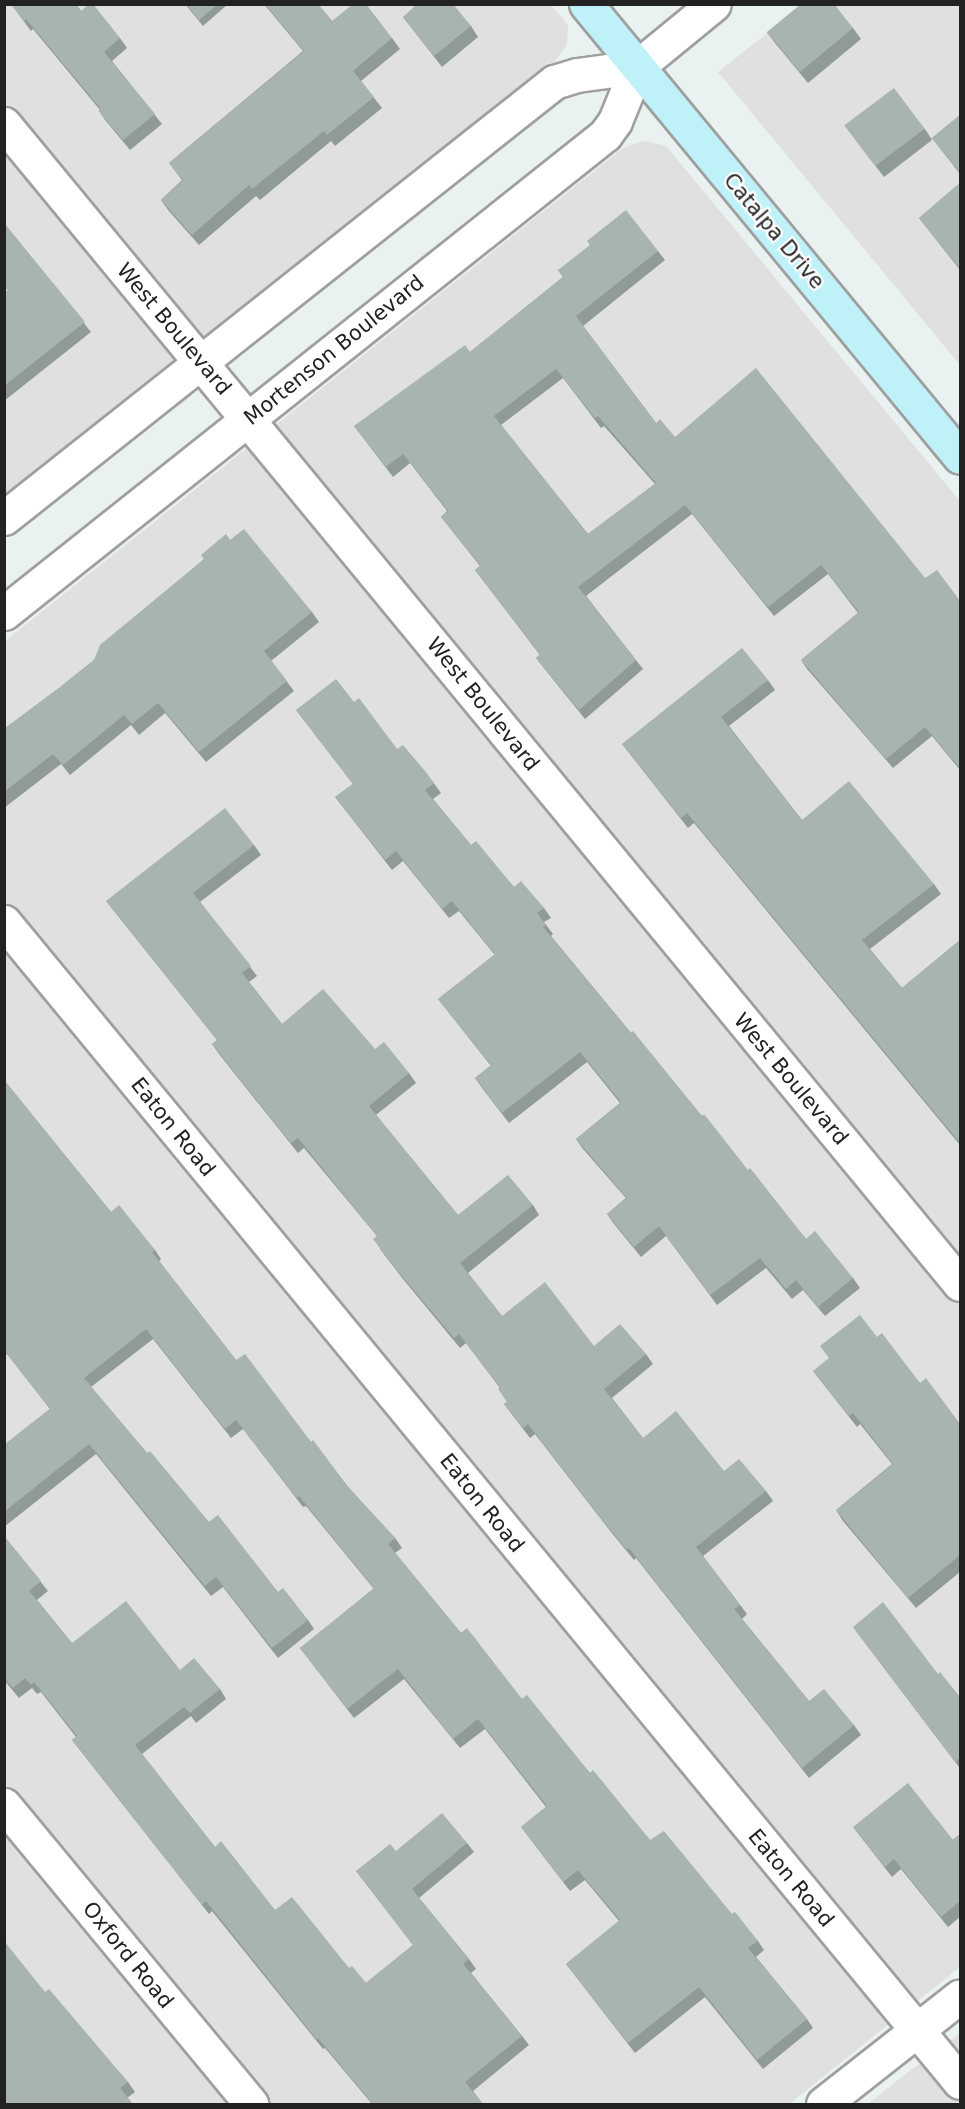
<!DOCTYPE html>
<style>
body{margin:0}
#map{position:relative;width:965px;height:2109px;overflow:hidden;background:#e9f2f0;font-family:"DejaVu Sans",sans-serif}
div>[style]{position:absolute}
.residential>*{inset:0;background:#dfe0df}
.roads{filter:drop-shadow(2px 0 #9f9f9f) drop-shadow(-2px 0 #9f9f9f) drop-shadow(0 2px #9f9f9f) drop-shadow(0 -2px #9f9f9f)}
.street>*{height:33px;margin:-16.5px;padding:0 16.5px;transform-origin:16.5px;border-radius:16.5px;background:#fff}
.secondary>*{height:33px;margin:-16.5px;padding:0 16.5px;transform-origin:16.5px;border-radius:16.5px;background:#bff1f9}
.wall>*{inset:0;background:#909b96}
.building>*{inset:0;background:#a8b4ae;transform-origin:0 0}
span{translate:-50% -50%;white-space:nowrap;text-align:center;line-height:1.15;-webkit-text-stroke:4.5px #fff;paint-order:stroke}
.street-label{font-size:21px;color:#222}
.frame{position:absolute;inset:0;border:6px solid #222;pointer-events:none}
</style>
<div id="map">
<div class="residential">
<i style="clip-path:polygon(5px 5px,551px 5px,568px 25px,567px 44px,554px 63px,5px 501px)"></i>
<i style="clip-path:polygon(803px 5px,960px 5px,960px 365px,718px 72px)"></i>
<i style="clip-path:polygon(645px 141px,666px 146px,960px 501px,960px 1967px,789px 2104px,5px 2104px,5px 641px,623px 148px)"></i>
<i style="clip-path:polygon(960px 2033px,960px 2104px,868px 2104px,898px 2080px)"></i>
</div>
<div class="roads">
<div class="street">
<i style="left:4px;top:124px;width:1503px;rotate:50.51deg"></i>
<i style="left:4px;top:518px;width:702px;rotate:-38.4deg"></i>
<i style="left:554px;top:82px;width:24px;rotate:-17deg"></i>
<i style="left:577px;top:75px;width:61px;rotate:-7.6deg"></i>
<i style="left:4px;top:613px;width:768px;rotate:-38.5deg"></i>
<i style="left:605px;top:135px;width:17px;rotate:-54deg"></i>
<i style="left:615px;top:121px;width:58px;rotate:-67.8deg"></i>
<i style="left:637px;top:67px;width:99px;rotate:-39.3deg"></i>
<i style="left:4px;top:922px;width:1503px;rotate:50.51deg"></i>
<i style="left:4px;top:1805px;width:388px;rotate:50.4deg"></i>
<i style="left:823px;top:2104px;width:174px;rotate:-38.2deg"></i>
</div>
<div class="secondary">
<i style="left:586px;top:4px;width:587px;rotate:50.46deg"></i>
</div>
</div>
<div class="wall">
<i style="clip-path:polygon(11px 4px,76px 4px,81px 11px,120px 38px,127px 48px,112px 61px,162px 124px,130px 150px,106px 121px,99px 111px,100px 110px,33px 29px,31px 31px)"></i>
<i style="clip-path:polygon(185px 4px,228px 4px,203px 26px)"></i>
<i style="clip-path:polygon(264px 4px,318px 4px,332px 21px,392px 38px,400px 49px,361px 81px,382px 108px,335px 146px,331px 141px,260px 200px,256px 196px,199px 245px,168px 210px,161px 200px,182px 180px,169px 163px,303px 51px)"></i>
<i style="clip-path:polygon(403px 17px,471px 26px,478px 37px,442px 67px)"></i>
<i style="clip-path:polygon(853px 28px,861px 39px,808px 83px,775px 43px,767px 32px)"></i>
<i style="clip-path:polygon(960px 115px,960px 174px,932px 138px)"></i>
<i style="clip-path:polygon(845px 126px,925px 129px,932px 140px,884px 177px)"></i>
<i style="clip-path:polygon(960px 183px,960px 270px,919px 218px)"></i>
<i style="clip-path:polygon(4px 223px,91px 332px,4px 401px,4px 293px,8px 290px,4px 286px)"></i>
<i style="clip-path:polygon(evenodd,658px 251px,665px 260px,583px 326px,656px 423px,675px 437px,925px 578px,960px 601px,960px 770px,932px 736px,893px 768px,807px 669px,801px 660px,858px 613px,828px 574px,774px 616px,692px 514px,586px 596px,643px 669px,585px 719px,543px 667px,536px 658px,540px 655px,475px 570px,480px 566px,441px 517px,447px 511px,410px 463px,393px 477px,354px 426px,470px 352px,563px 277px,558px 270px,658px 251px,563px 378px,601px 428px,604px 426px,655px 484px,588px 534px,501px 425px,563px 378px)"></i>
<i style="clip-path:polygon(230px 540px,312px 612px,319px 622px,271px 661px,294px 691px,206px 762px,165px 713px,139px 735px,131px 725px,70px 775px,61px 764px,4px 808px,4px 729px,59px 688px,94px 660px,204px 559px)"></i>
<i style="clip-path:polygon(768px 680px,775px 690px,729px 726px,802px 820px,934px 884px,941px 894px,870px 949px,902px 988px,960px 940px,960px 1145px,694px 823px,688px 828px,622px 744px)"></i>
<i style="clip-path:polygon(354px 702px,397px 749px,424px 770px,441px 793px,433px 799px,471px 845px,514px 887px,544px 908px,551px 918px,544px 922px,553px 934px,551px 936px,631px 1033px,806px 1239px,853px 1278px,860px 1288px,825px 1316px,803px 1290px,792px 1299px,766px 1268px,717px 1305px,666px 1236px,641px 1257px,614px 1224px,607px 1214px,626px 1198px,583px 1149px,576px 1139px,620px 1103px,587px 1062px,509px 1123px,482px 1088px,475px 1078px,491px 1066px,438px 999px,495px 955px,459px 911px,449px 918px,403px 861px,392px 870px,335px 797px,353px 784px,296px 710px)"></i>
<i style="clip-path:polygon(254px 845px,261px 855px,200px 902px,257px 976px,249px 982px,282px 1024px,375px 1049px,409px 1073px,416px 1083px,376px 1115px,458px 1215px,533px 1205px,539px 1215px,468px 1273px,502px 1316px,594px 1346px,646px 1354px,653px 1364px,612px 1398px,643px 1438px,724px 1471px,766px 1491px,773px 1501px,703px 1556px,747px 1614px,742px 1619px,809px 1701px,854px 1725px,861px 1735px,809px 1778px,636px 1558px,634px 1560px,611px 1532px,535px 1434px,530px 1438px,504px 1404px,507px 1402px,500px 1388px,466px 1343px,460px 1348px,403px 1279px,380px 1249px,377px 1236px,304px 1148px,298px 1153px,219px 1054px,212px 1044px,217px 1040px,106px 901px)"></i>
<i style="clip-path:polygon(4px 1080px,111px 1212px,155px 1250px,161px 1259px,159px 1261px,236px 1360px,311px 1442px,349px 1488px,395px 1538px,402px 1548px,395px 1553px,461px 1633px,590px 1773px,650px 1840px,732px 1914px,758px 1941px,764px 1950px,756px 1957px,807px 2019px,813px 2028px,763px 2069px,705px 1997px,635px 2053px,566px 1964px,619px 1921px,585px 1880px,570px 1891px,521px 1827px,546px 1807px,485px 1729px,460px 1748px,404px 1679px,354px 1718px,300px 1648px,374px 1589px,306px 1506px,303px 1507px,243px 1429px,231px 1438px,153px 1339px,91px 1387px,147px 1453px,209px 1522px,278px 1592px,308px 1620px,314px 1629px,278px 1658px,223px 1587px,211px 1596px,96px 1454px,4px 1527px,4px 1445px,50px 1409px,7px 1354px,4px 1357px)"></i>
<i style="clip-path:polygon(877px 1337px,920px 1383px,960px 1424px,960px 1572px,916px 1608px,843px 1521px,836px 1510px,892px 1464px,860px 1424px,857px 1427px,813px 1371px)"></i>
<i style="clip-path:polygon(4px 1536px,48px 1591px,37px 1600px,72px 1643px,180px 1670px,220px 1689px,226px 1699px,196px 1723px,191px 1716px,142px 1754px,215px 1847px,275px 1910px,349px 1968px,366px 1983px,413px 1945px,356px 1871px,396px 1851px,467px 1843px,474px 1852px,419px 1898px,469px 1959px,476px 1969px,471px 1973px,522px 2036px,529px 2045px,473px 2091px,483px 2104px,372px 2104px,325px 2048px,323px 2049px,212px 1911px,209px 1914px,79px 1749px,72px 1740px,76px 1737px,41px 1692px,37px 1694px,32px 1688px,19px 1698px,4px 1680px)"></i>
<i style="clip-path:polygon(853px 1627px,938px 1674px,960px 1697px,960px 1767px,959px 1767px)"></i>
<i style="clip-path:polygon(853px 1827px,953px 1840px,960px 1834px,960px 1917px,948px 1927px,901px 1869px,892px 1877px)"></i>
<i style="clip-path:polygon(45px 1992px,128px 2082px,135px 2092px,127px 2098px,4px 2104px)"></i>
</div>
<div class="building">
<i style="clip-path:polygon(11px 4px,76px 4px,81px 11px,89px 4px,93px 4px,120px 38px,104px 52px,155px 114px,123px 140px,99px 111px,101px 109px,26px 19px,24px 21px)"></i>
<i style="clip-path:polygon(186px 4px,218px 4px,199px 20px)"></i>
<i style="clip-path:polygon(265px 4px,318px 4px,332px 21px,353px 4px,366px 4px,392px 38px,353px 71px,374px 97px,327px 135px,324px 131px,252px 189px,249px 185px,192px 235px,161px 200px,183px 180px,169px 163px,304px 51px)"></i>
<i style="clip-path:polygon(417px 4px,453px 4px,471px 26px,434px 56px,403px 17px)"></i>
<i style="clip-path:polygon(801px 4px,834px 4px,853px 28px,800px 72px,767px 32px)"></i>
<i style="left:894px;top:88px;width:51px;height:62px;rotate:53deg"></i>
<i style="clip-path:polygon(960px 115px,960px 173px,932px 138px)"></i>
<i style="clip-path:polygon(960px 183px,960px 269px,919px 218px)"></i>
<i style="clip-path:polygon(evenodd,626px 210px,658px 251px,576px 316px,656px 423px,660px 419px,675px 437px,756px 368px,925px 578px,937px 570px,960px 601px,960px 768px,925px 727px,886px 759px,801px 660px,859px 612px,821px 565px,768px 607px,685px 505px,578px 587px,636px 660px,579px 710px,536px 658px,540px 654px,475px 570px,481px 566px,441px 517px,448px 511px,403px 454px,386px 467px,354px 426px,465px 345px,470px 352px,563px 277px,558px 270px,590px 245px,587px 241px,626px 210px,556px 369px,595px 418px,598px 416px,656px 483px,588px 534px,494px 416px,556px 369px)"></i>
<i style="clip-path:polygon(4px 223px,85px 322px,4px 386px,4px 293px,8px 290px,4px 285px)"></i>
<i style="clip-path:polygon(244px 529px,312px 612px,264px 651px,287px 681px,199px 752px,158px 703px,132px 724px,124px 715px,63px 765px,53px 754px,4px 792px,4px 729px,59px 688px,94px 660px,100px 645px,204px 559px,201px 555px,226px 534px,230px 540px)"></i>
<i style="clip-path:polygon(742px 648px,768px 680px,721px 717px,802px 820px,849px 781px,934px 884px,862px 940px,902px 988px,960px 940px,960px 1143px,687px 813px,681px 818px,622px 744px)"></i>
<i style="clip-path:polygon(336px 679px,354px 702px,359px 698px,397px 749px,403px 745px,424px 770px,434px 783px,425px 790px,471px 845px,476px 841px,514px 887px,521px 881px,544px 908px,537px 913px,546px 925px,543px 927px,631px 1033px,633px 1031px,702px 1116px,704px 1114px,748px 1170px,750px 1168px,806px 1239px,815px 1231px,853px 1278px,818px 1307px,796px 1280px,786px 1289px,760px 1258px,710px 1295px,659px 1226px,634px 1247px,607px 1214px,627px 1198px,576px 1139px,621px 1102px,580px 1052px,502px 1113px,475px 1078px,491px 1065px,438px 999px,495px 954px,452px 901px,442px 909px,396px 851px,385px 860px,335px 797px,353px 784px,296px 710px)"></i>
<i style="clip-path:polygon(225px 808px,254px 845px,193px 893px,251px 966px,242px 973px,282px 1024px,323px 989px,375px 1049px,384px 1042px,409px 1073px,369px 1106px,458px 1215px,508px 1175px,533px 1205px,460px 1263px,502px 1316px,545px 1282px,594px 1346px,620px 1324px,646px 1354px,604px 1389px,643px 1438px,676px 1411px,724px 1471px,739px 1459px,766px 1491px,696px 1547px,740px 1605px,734px 1609px,809px 1701px,824px 1689px,854px 1725px,802px 1768px,629px 1548px,627px 1550px,604px 1522px,528px 1424px,523px 1428px,504px 1404px,507px 1402px,498px 1389px,500px 1387px,459px 1334px,454px 1338px,396px 1269px,373px 1239px,377px 1236px,298px 1138px,291px 1143px,212px 1044px,217px 1040px,106px 901px)"></i>
<i style="clip-path:polygon(4px 1080px,111px 1212px,119px 1205px,155px 1250px,152px 1252px,236px 1360px,245px 1354px,311px 1442px,313px 1440px,349px 1488px,395px 1538px,388px 1544px,461px 1633px,467px 1628px,522px 1699px,527px 1695px,590px 1773px,593px 1770px,650px 1840px,664px 1831px,732px 1914px,735px 1912px,758px 1941px,748px 1948px,807px 2019px,757px 2060px,699px 1987px,628px 2043px,566px 1964px,620px 1920px,578px 1870px,563px 1882px,521px 1827px,547px 1806px,478px 1719px,453px 1739px,398px 1669px,347px 1709px,300px 1648px,374px 1588px,299px 1496px,297px 1498px,236px 1420px,225px 1429px,146px 1329px,84px 1378px,147px 1453px,150px 1451px,209px 1522px,218px 1515px,278px 1592px,283px 1588px,308px 1620px,272px 1648px,216px 1577px,205px 1586px,89px 1444px,4px 1512px,4px 1445px,50px 1409px,4px 1350px)"></i>
<i style="clip-path:polygon(860px 1315px,877px 1337px,882px 1333px,920px 1383px,926px 1378px,960px 1424px,960px 1555px,908px 1598px,836px 1510px,893px 1464px,853px 1413px,849px 1416px,813px 1371px,829px 1358px,820px 1346px)"></i>
<i style="clip-path:polygon(4px 1536px,41px 1581px,29px 1591px,72px 1643px,126px 1601px,180px 1670px,194px 1658px,220px 1689px,190px 1713px,184px 1707px,135px 1745px,215px 1847px,221px 1841px,275px 1910px,292px 1897px,349px 1968px,352px 1966px,366px 1983px,413px 1945px,356px 1871px,390px 1844px,396px 1851px,442px 1813px,467px 1843px,412px 1889px,469px 1959px,463px 1964px,522px 2036px,465px 2082px,483px 2104px,373px 2104px,318px 2038px,317px 2040px,206px 1901px,202px 1905px,72px 1740px,77px 1736px,34px 1682px,31px 1685px,25px 1678px,13px 1688px,4px 1678px)"></i>
<i style="clip-path:polygon(883px 1602px,938px 1674px,940px 1672px,960px 1697px,960px 1758px,955px 1762px,853px 1627px)"></i>
<i style="clip-path:polygon(908px 1783px,953px 1840px,960px 1834px,960px 1901px,941px 1917px,894px 1859px,885px 1867px,853px 1827px)"></i>
<i style="clip-path:polygon(4px 1941px,45px 1992px,49px 1989px,128px 2082px,120px 2088px,133px 2104px,4px 2104px)"></i>
</div>
<div class="street-label">
<span style="left:774px;top:231px;rotate:50deg">Catalpa Drive</span>
<span style="left:174px;top:329px;rotate:50deg">West Boulevard</span>
<span style="left:334px;top:350px;rotate:-39deg">Mortenson Boulevard</span>
<span style="left:483px;top:704px;rotate:51deg">West Boulevard</span>
<span style="left:791px;top:1079px;rotate:50deg">West Boulevard</span>
<span style="left:173px;top:1127px;rotate:51deg">Eaton Road</span>
<span style="left:482px;top:1503px;rotate:51deg">Eaton Road</span>
<span style="left:791px;top:1878px;rotate:50deg">Eaton Road</span>
<span style="left:128px;top:1955px;rotate:51deg">Oxford Road</span>
</div>
<div class="frame"></div>
</div>
